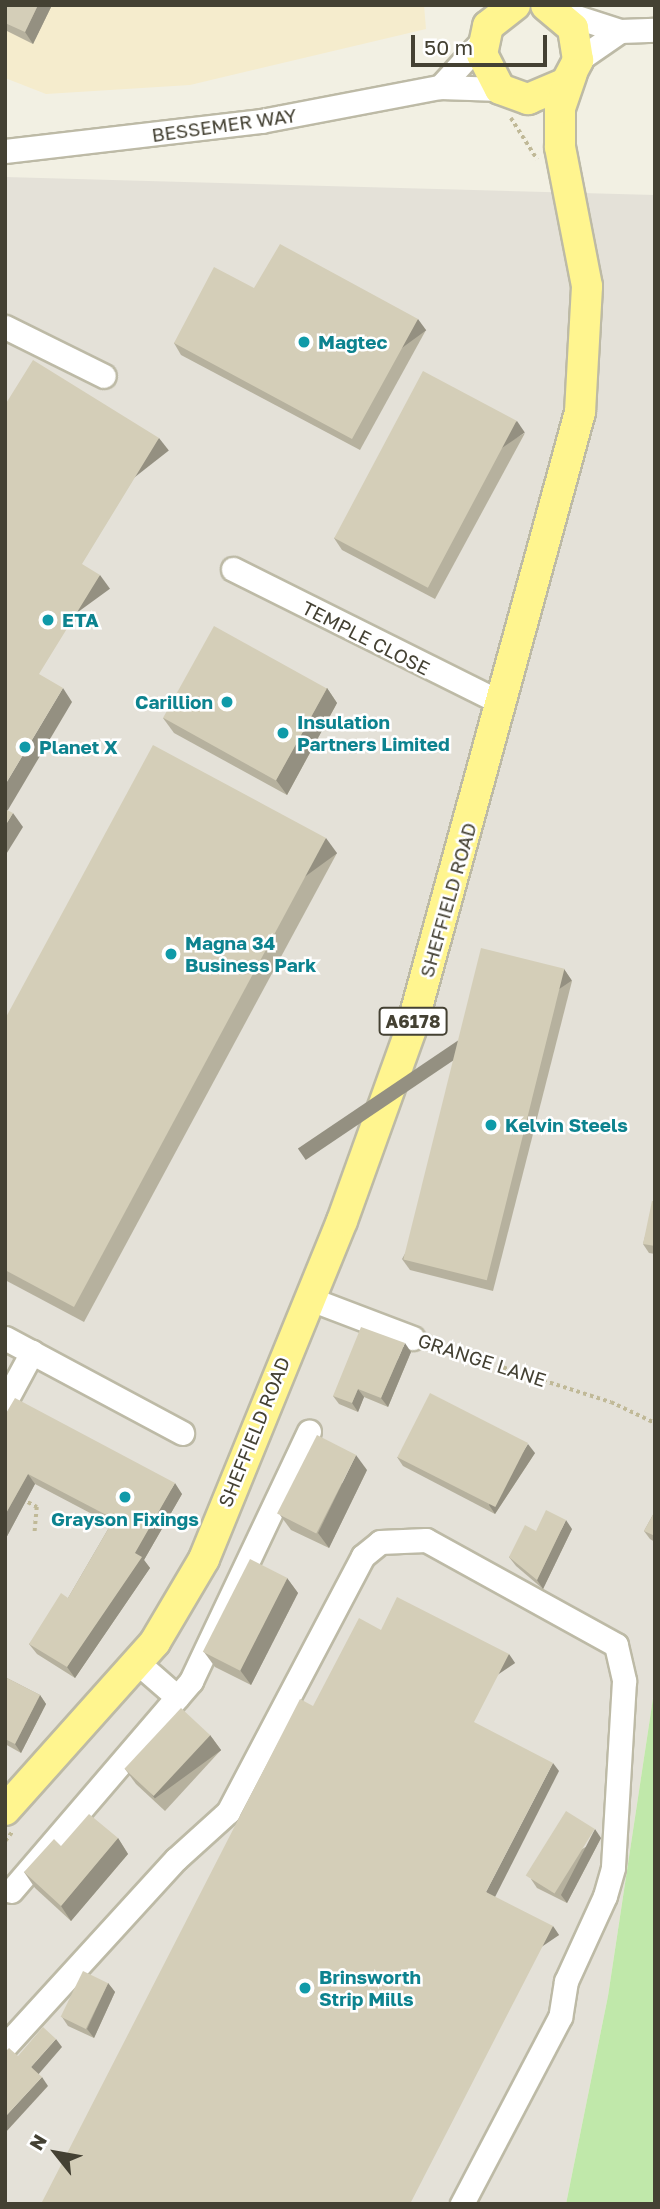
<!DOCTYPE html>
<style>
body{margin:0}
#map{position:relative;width:660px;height:2209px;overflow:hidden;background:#f2f0e3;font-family:"Golos Text",sans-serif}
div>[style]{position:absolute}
.commercial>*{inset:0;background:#f5eccd}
.industrial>*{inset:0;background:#e4e1d8}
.green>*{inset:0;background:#c0e8aa}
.path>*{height:3.5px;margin-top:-1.75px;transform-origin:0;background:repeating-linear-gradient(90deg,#c0b997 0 3.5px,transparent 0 7px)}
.roads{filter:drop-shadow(2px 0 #bdbaa6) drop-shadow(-2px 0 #bdbaa6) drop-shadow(0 2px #bdbaa6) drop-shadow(0 -2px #bdbaa6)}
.minor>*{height:23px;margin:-11.5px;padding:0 11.5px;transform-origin:11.5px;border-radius:11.5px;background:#fff}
.major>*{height:30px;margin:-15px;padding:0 15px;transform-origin:15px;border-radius:15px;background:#fff58f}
.wall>*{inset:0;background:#b6b19e}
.shaded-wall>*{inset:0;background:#949081;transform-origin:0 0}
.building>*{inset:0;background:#d4ceb8;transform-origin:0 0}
.dots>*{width:19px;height:19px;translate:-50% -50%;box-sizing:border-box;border:4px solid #fff;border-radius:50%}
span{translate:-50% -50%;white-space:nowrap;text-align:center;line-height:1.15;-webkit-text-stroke:5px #fff;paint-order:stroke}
.shield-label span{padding:2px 5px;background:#fff;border:2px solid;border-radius:5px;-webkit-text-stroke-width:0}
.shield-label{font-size:18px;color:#444133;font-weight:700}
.street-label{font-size:19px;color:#444133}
.culture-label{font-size:19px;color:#0d838f;font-weight:700}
.left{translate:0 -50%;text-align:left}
.right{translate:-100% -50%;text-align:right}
.frame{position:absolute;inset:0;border:7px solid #444133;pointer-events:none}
.north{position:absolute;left:21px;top:2118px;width:70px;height:70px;-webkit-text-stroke:5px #fff;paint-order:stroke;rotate:301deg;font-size:19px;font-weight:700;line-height:28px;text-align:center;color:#444133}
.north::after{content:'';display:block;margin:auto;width:24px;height:32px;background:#444133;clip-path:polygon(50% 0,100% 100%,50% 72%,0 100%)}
.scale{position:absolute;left:411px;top:35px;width:136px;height:32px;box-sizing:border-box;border:4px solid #444133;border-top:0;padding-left:9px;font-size:21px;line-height:24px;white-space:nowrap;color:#444133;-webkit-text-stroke:5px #fff;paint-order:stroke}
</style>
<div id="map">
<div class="commercial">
<i style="clip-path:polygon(5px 5px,424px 5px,426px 29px,190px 85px,46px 94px,5px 78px)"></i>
</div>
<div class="industrial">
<i style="clip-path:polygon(5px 177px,655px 195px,655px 1685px,608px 1996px,566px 2204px,5px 2204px)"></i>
</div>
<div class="green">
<i style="clip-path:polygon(655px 1685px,655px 2204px,566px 2204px,608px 1996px)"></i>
</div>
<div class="path">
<i style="left:511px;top:118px;width:49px;rotate:57.6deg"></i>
<i style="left:430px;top:1344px;width:190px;rotate:17.8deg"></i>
<i style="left:611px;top:1402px;width:49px;rotate:25.5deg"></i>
<i style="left:22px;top:1499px;width:17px;rotate:28deg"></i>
<i style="left:37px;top:1507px;width:25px;rotate:95deg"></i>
<i style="left:5px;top:1841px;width:11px;rotate:-52deg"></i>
</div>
<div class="roads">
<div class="minor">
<i style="left:558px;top:11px;width:65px;rotate:17.9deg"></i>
<i style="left:620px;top:31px;width:51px;rotate:145.4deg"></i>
<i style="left:620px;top:31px;width:35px;rotate:-2deg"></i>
<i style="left:483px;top:40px;width:64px;rotate:132.5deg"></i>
<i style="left:440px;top:87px;width:60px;rotate:1.9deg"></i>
<i style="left:5px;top:151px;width:258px;rotate:-6.7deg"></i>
<i style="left:261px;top:121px;width:182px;rotate:-10.8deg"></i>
<i style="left:5px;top:327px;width:110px;rotate:26.3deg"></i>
<i style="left:233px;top:569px;width:301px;rotate:26.5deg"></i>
<i style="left:308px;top:1298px;width:112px;rotate:20.9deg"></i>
<i style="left:5px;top:1338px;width:201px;rotate:28.2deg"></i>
<i style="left:5px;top:1402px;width:57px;rotate:-61.6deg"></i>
<i style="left:138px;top:1663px;width:52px;rotate:41.1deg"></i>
<i style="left:11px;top:1891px;width:277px;rotate:-49.4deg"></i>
<i style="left:191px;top:1681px;width:276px;rotate:-64.7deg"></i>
<i style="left:5px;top:2046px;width:253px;rotate:-47.6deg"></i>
<i style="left:176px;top:1859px;width:70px;rotate:-42.1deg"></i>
<i style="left:228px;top:1812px;width:289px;rotate:-62.2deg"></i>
<i style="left:363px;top:1556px;width:22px;rotate:-39deg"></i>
<i style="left:380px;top:1542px;width:46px;rotate:-2.5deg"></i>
<i style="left:426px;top:1540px;width:217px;rotate:28.9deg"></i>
<i style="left:616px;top:1645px;width:37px;rotate:77deg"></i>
<i style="left:624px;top:1681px;width:187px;rotate:93.4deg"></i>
<i style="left:613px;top:1868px;width:29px;rotate:106deg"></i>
<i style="left:605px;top:1896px;width:94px;rotate:114.6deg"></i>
<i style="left:566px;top:1981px;width:36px;rotate:99deg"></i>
<i style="left:560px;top:2017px;width:211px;rotate:117.7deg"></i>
</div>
<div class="major">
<i style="left:515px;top:5px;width:34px;rotate:142deg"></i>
<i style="left:488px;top:26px;width:29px;rotate:102deg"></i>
<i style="left:482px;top:54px;width:39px;rotate:63deg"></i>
<i style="left:500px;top:89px;width:30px;rotate:20deg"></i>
<i style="left:528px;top:99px;width:41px;rotate:-22.8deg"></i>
<i style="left:566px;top:83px;width:26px;rotate:-62deg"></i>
<i style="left:578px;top:60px;width:32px;rotate:-99deg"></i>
<i style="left:573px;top:28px;width:35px;rotate:-140deg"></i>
<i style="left:5px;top:1810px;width:225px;rotate:-48.2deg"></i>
<i style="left:155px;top:1642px;width:96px;rotate:-59.4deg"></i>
<i style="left:204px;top:1559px;width:365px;rotate:-67.8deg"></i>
<i style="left:342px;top:1221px;width:204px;rotate:-70.2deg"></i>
<i style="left:411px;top:1029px;width:640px;rotate:-74.68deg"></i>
<i style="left:580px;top:412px;width:126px;rotate:-86.8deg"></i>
<i style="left:587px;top:286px;width:142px;rotate:-101deg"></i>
<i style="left:560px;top:147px;width:39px;rotate:-90deg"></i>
<i style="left:560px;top:108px;width:36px;rotate:-71deg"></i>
</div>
</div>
<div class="wall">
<i style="clip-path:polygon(5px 5px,52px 5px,33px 44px,5px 30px)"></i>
<i style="clip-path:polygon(254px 288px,426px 330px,360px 450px,181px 355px,174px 343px)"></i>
<i style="clip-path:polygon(525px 433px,435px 599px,342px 550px,334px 538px)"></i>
<i style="clip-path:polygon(327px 688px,337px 703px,287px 795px,174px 733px,163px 718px)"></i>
<i style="clip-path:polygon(337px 853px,84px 1322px,5px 1280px,5px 1019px)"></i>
<i style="clip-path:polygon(564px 969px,572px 981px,493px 1291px,410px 1270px,402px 1259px)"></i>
<i style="clip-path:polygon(655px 1201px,655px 1254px,649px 1253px,643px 1244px)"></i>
<i style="clip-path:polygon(411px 1352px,388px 1407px,364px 1397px,358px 1412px,339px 1404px,333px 1396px)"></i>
<i style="clip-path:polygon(5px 1415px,182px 1494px,144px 1560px,150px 1568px,75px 1678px,37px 1654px,29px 1644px,68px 1598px,111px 1524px,35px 1484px,5px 1540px)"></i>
<i style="clip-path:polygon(535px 1453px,495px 1514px,403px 1466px,397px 1457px)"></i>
<i style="clip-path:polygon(367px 1470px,329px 1548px,291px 1530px,280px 1515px)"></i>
<i style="clip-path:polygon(655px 1511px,655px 1542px,650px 1539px,644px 1531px)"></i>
<i style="clip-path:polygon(572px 1529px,543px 1589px,516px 1566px,509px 1557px,536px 1531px)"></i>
<i style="clip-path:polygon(287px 1578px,298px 1593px,251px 1685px,215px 1667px,204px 1652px)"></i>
<i style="clip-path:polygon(5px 1677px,40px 1695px,46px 1704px,21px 1753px,5px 1744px)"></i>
<i style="clip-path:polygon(210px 1735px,221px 1750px,165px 1811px,136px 1784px,125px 1769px)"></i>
<i style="clip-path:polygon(118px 1838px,128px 1854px,71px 1921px,35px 1888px,24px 1872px)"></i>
<i style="clip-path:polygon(601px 1838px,567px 1903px,537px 1888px,531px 1879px)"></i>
<i style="clip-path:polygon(108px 1983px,115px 1992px,94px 2038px,68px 2026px,62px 2017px)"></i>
</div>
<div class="shaded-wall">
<i style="clip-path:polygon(38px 5px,52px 5px,33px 44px,25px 32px)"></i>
<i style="left:418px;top:319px;width:14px;height:137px;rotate:54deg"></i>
<i style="left:517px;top:421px;width:14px;height:190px;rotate:56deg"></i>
<i style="left:159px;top:438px;width:16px;height:148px;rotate:52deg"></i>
<i style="left:100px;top:575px;width:17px;height:116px;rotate:54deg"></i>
<i style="clip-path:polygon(63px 688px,72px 702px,5px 815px,5px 785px)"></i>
<i style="clip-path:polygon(327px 688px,337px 703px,287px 795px,276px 780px)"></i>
<i style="clip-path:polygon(13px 813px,23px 827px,5px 856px,5px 826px)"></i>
<i style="left:326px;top:838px;width:19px;height:532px;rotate:54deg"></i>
<i style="left:564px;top:969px;width:14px;height:321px;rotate:56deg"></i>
<i style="clip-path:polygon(405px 1343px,411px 1352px,388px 1407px,381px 1398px)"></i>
<i style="clip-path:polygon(358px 1389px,364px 1397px,358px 1412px,352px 1403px)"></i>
<i style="clip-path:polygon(528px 1444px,535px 1453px,495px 1514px,489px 1505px)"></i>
<i style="clip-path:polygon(356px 1455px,367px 1470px,329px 1548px,318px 1533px)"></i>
<i style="clip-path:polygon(28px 1474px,35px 1484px,5px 1540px,5px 1515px)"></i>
<i style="clip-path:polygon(175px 1483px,182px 1494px,144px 1560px,150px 1568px,75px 1678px,67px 1667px)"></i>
<i style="clip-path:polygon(566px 1520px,572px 1529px,543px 1589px,537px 1580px)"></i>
<i style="clip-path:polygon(287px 1578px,298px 1593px,251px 1685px,240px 1670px)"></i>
<i style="left:509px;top:1654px;width:11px;height:76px;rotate:56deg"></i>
<i style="clip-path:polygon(40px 1695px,46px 1704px,21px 1753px,15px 1744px)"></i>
<i style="left:210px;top:1735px;width:19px;height:82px;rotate:54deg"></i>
<i style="clip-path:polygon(553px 1763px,559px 1771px,493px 1901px,486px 1892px)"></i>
<i style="clip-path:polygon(595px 1829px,601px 1838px,567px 1903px,561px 1895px)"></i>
<i style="clip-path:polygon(118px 1838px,128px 1854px,71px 1921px,61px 1906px)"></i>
<i style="left:553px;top:1926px;width:11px;height:313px;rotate:56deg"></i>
<i style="clip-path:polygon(108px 1983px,115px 1992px,94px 2038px,87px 2029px)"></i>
<i style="clip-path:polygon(56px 2039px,62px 2047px,37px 2076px,31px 2067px)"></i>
<i style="clip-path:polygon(42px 2077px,48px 2086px,5px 2133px,5px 2117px)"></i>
</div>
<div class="building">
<i style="clip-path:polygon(5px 5px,38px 5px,25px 32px,5px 23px)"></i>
<i style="clip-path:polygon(280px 244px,418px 319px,352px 439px,174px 343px,214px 267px,254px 288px)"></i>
<i style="clip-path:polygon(33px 360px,159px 438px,82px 564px,100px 575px,39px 674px,63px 688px,5px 785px,5px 405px)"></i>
<i style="left:423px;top:371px;width:106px;height:189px;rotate:28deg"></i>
<i style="left:214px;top:626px;width:129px;height:105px;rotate:29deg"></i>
<i style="clip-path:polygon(153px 745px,326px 838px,74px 1307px,5px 1270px,5px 1019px)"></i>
<i style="clip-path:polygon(5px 809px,13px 813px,5px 826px)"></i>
<i style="left:481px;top:948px;width:86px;height:321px;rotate:14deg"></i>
<i style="clip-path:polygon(652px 1201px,655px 1201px,655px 1246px,643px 1244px)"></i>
<i style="clip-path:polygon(361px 1327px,405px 1343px,381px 1398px,358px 1389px,352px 1403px,333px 1396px)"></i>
<i style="left:430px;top:1393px;width:110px;height:72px;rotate:27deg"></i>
<i style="clip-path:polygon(15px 1398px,175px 1483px,135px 1553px,142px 1557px,67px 1667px,29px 1644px,61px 1593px,68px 1598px,114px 1519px,28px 1474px,5px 1515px,5px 1415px)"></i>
<i style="left:317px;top:1435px;width:44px;height:88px;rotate:27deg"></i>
<i style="clip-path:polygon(546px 1510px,566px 1520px,537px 1580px,509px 1557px,525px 1525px,536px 1531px)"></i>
<i style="clip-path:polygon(655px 1511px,655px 1536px,644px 1531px)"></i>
<i style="left:250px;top:1559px;width:42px;height:104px;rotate:27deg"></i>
<i style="clip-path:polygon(397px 1597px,509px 1654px,474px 1722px,553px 1763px,486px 1892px,553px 1926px,410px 2204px,41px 2204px,300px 1699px,313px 1706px,359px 1618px,381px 1630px)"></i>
<i style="clip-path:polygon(5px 1677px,40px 1695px,15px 1744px,5px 1739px)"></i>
<i style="left:181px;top:1708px;width:40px;height:83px;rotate:43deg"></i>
<i style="left:566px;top:1811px;width:34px;height:76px;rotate:32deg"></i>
<i style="clip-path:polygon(89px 1814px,118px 1838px,61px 1906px,24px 1872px,54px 1839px,61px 1846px)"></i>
<i style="left:83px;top:1971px;width:28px;height:51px;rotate:26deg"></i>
<i style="clip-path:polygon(43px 2027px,56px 2039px,31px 2067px,42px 2077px,5px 2117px,5px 2052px,9px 2048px,18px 2056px)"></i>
</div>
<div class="dots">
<i style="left:304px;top:342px;background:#0f9aa8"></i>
<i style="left:48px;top:620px;background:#0f9aa8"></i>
<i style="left:227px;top:702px;background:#0f9aa8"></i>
<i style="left:283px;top:733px;background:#0f9aa8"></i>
<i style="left:25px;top:747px;background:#0f9aa8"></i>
<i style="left:171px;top:954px;background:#0f9aa8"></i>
<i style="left:491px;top:1125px;background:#0f9aa8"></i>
<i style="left:125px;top:1497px;background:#0f9aa8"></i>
<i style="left:305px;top:1988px;background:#0f9aa8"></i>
</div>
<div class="shield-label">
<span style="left:413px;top:1021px">A6178</span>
</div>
<div class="street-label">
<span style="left:224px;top:125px;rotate:-8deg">BESSEMER WAY</span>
<span style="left:366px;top:638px;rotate:27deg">TEMPLE CLOSE</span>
<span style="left:448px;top:900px;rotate:-74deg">SHEFFIELD ROAD</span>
<span style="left:482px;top:1360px;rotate:18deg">GRANGE LANE</span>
<span style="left:254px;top:1432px;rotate:-68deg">SHEFFIELD ROAD</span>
</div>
<div class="culture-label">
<span class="left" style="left:318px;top:342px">Magtec</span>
<span class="left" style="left:62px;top:620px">ETA</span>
<span class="right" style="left:213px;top:702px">Carillion</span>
<span class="left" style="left:297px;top:733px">Insulation<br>Partners Limited</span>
<span class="left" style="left:39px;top:747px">Planet X</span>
<span class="left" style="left:185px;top:954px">Magna 34<br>Business Park</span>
<span class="left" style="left:505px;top:1125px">Kelvin Steels</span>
<span style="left:125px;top:1519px">Grayson Fixings</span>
<span class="left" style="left:319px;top:1988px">Brinsworth<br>Strip Mills</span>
</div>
<div class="frame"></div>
<div class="north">N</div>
<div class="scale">50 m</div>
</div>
